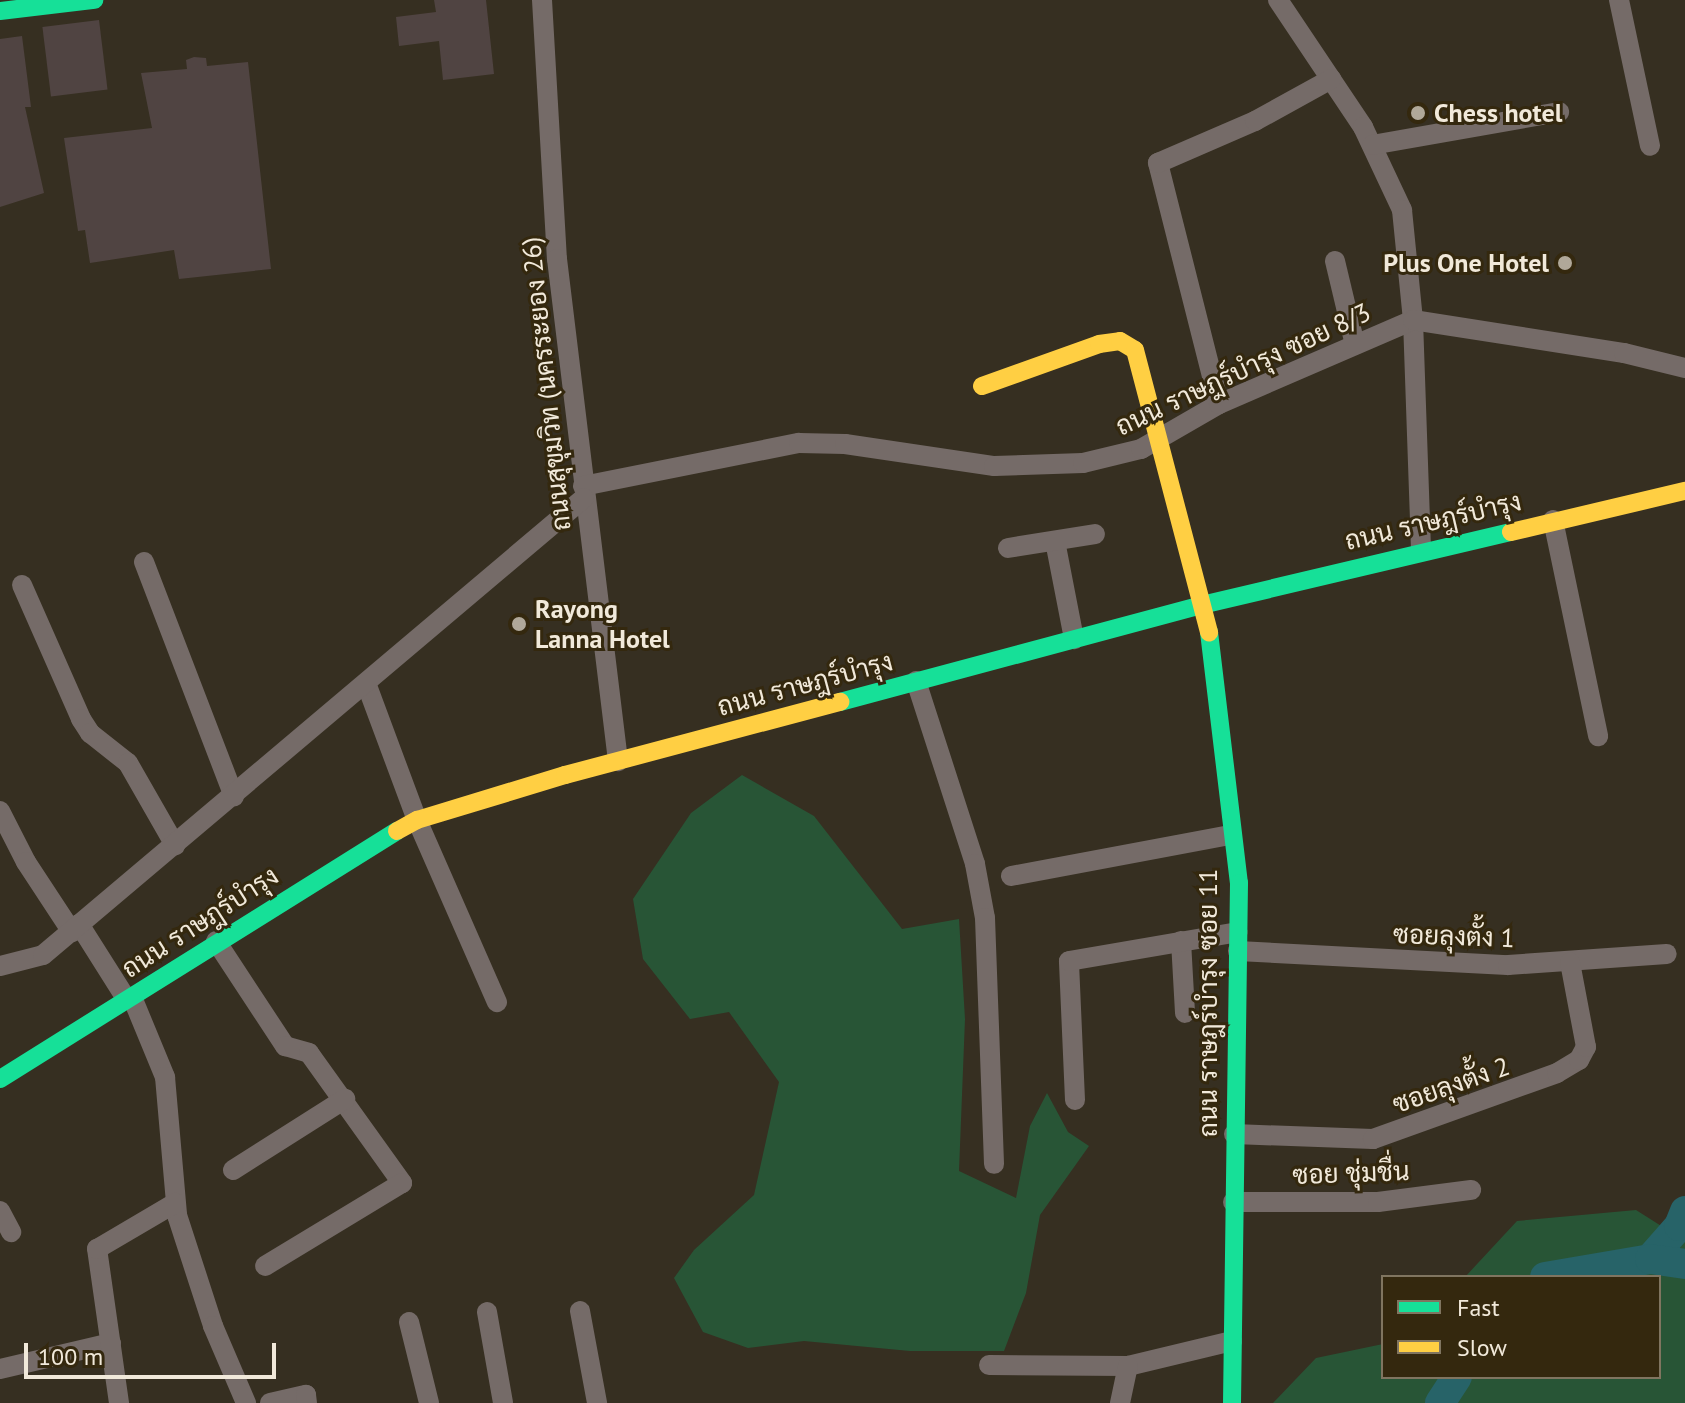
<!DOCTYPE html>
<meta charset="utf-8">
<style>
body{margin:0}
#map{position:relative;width:1685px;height:1403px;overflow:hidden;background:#362f21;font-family:"PT Sans",Sarabun,sans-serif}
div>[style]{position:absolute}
.green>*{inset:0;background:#285536}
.river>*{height:30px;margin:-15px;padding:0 15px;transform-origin:15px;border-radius:15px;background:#276368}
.building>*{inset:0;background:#504442;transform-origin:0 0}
.street>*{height:20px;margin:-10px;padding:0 10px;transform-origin:10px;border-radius:10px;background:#756b68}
.fast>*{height:18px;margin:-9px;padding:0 9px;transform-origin:9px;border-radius:9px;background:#16e098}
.slow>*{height:18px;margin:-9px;padding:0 9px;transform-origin:9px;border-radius:9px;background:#ffcf43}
.dots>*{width:22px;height:22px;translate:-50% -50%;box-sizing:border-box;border:4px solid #34280e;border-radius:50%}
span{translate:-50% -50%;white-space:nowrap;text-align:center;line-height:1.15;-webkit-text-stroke:6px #34280e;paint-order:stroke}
.poi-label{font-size:26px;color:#f1e9da;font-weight:700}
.left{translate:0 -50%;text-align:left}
.right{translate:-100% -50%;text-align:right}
.street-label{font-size:26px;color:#f1e9da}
.legend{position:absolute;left:1381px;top:1275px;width:280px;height:104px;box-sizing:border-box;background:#34280e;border:2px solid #807560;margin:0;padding:10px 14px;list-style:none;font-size:24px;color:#f1e9da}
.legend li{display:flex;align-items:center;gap:16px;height:40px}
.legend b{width:40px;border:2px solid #807560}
.scale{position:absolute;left:24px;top:1343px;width:252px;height:36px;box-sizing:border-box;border:4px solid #f1e9da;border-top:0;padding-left:10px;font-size:24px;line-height:28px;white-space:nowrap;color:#f1e9da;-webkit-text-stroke:6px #34280e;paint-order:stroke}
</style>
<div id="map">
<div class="green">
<i style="clip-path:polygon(742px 775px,814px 816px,902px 929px,959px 919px,965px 1019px,959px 1171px,1016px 1198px,1030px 1126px,1047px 1093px,1068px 1132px,1089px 1146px,1040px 1215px,1026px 1293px,1004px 1351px,910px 1351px,804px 1341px,748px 1348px,703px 1332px,674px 1278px,694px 1250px,754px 1195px,779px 1082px,729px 1012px,690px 1019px,643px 959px,633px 899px,691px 813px)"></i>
<i style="clip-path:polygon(1636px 1210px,1685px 1241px,1685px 1403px,1273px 1403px,1316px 1358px,1383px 1344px,1383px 1377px,1659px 1377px,1659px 1277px,1465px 1277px,1517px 1221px)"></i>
</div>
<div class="river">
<i style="left:1650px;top:1259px;width:44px;rotate:-48.7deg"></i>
<i style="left:1679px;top:1226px;width:16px;rotate:-68deg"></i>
<i style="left:1545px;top:1277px;width:107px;rotate:-9.7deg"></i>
<i style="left:1650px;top:1259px;width:35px;rotate:8deg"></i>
<i style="left:1440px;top:1403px;width:31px;rotate:-57deg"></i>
</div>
<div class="building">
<i style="clip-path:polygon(434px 0,486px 0,494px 74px,443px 80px,439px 41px,399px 46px,396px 17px,436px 12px)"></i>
<i style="left:99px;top:20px;width:70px;height:57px;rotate:83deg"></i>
<i style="clip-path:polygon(22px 36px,31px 107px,25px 107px,44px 193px,0 207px,0 39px)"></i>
<i style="clip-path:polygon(194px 57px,206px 58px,207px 66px,248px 62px,271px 269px,179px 279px,174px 250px,90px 263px,85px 230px,78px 231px,64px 138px,152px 128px,141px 73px,187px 69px,186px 60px)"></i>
</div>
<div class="street">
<i style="left:542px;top:0;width:259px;rotate:86.7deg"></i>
<i style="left:557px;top:259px;width:506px;rotate:83.07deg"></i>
<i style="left:1278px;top:0;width:153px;rotate:56.2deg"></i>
<i style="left:1363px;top:127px;width:92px;rotate:64.8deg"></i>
<i style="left:1402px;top:210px;width:111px;rotate:84.3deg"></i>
<i style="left:1413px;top:320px;width:231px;rotate:88deg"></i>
<i style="left:1619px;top:0;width:149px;rotate:78deg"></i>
<i style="left:1372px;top:145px;width:190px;rotate:-10deg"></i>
<i style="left:1335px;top:261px;width:86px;rotate:76.6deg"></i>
<i style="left:1219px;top:404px;width:249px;rotate:-104.2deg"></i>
<i style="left:1158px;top:163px;width:106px;rotate:-23.4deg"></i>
<i style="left:1255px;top:121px;width:87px;rotate:-28.9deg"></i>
<i style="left:583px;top:486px;width:220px;rotate:-11.3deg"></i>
<i style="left:799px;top:443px;width:46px;rotate:1.2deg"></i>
<i style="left:845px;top:444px;width:151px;rotate:8.4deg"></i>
<i style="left:994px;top:466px;width:89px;rotate:-1.9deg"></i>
<i style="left:1083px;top:463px;width:60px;rotate:-13.6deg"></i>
<i style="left:1141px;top:449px;width:90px;rotate:-30deg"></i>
<i style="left:1219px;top:404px;width:211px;rotate:-23.4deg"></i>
<i style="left:1413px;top:320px;width:214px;rotate:8.9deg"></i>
<i style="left:1624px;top:353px;width:63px;rotate:13.8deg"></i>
<i style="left:1553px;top:520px;width:221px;rotate:78.2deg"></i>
<i style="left:1055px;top:541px;width:100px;rotate:79deg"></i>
<i style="left:1008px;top:548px;width:88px;rotate:-9.1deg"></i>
<i style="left:144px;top:562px;width:251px;rotate:69deg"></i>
<i style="left:22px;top:585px;width:146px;rotate:66.2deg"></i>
<i style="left:81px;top:719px;width:17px;rotate:57deg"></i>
<i style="left:90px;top:733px;width:48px;rotate:38.3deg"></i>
<i style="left:128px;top:763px;width:95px;rotate:60.2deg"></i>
<i style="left:916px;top:681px;width:192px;rotate:72.1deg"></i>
<i style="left:975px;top:864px;width:55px;rotate:79.5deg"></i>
<i style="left:985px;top:918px;width:246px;rotate:87.9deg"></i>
<i style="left:366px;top:683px;width:146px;rotate:69.6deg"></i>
<i style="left:417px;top:820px;width:199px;rotate:66.3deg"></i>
<i style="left:0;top:811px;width:57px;rotate:63deg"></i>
<i style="left:26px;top:862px;width:84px;rotate:56.7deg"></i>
<i style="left:1011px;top:876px;width:224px;rotate:-10.6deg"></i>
<i style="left:79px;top:924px;width:90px;rotate:57.7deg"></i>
<i style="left:216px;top:941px;width:126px;rotate:56.7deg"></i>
<i style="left:285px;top:1046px;width:25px;rotate:16deg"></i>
<i style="left:309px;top:1053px;width:160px;rotate:54.4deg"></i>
<i style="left:402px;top:1183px;width:160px;rotate:148.8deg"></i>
<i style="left:1181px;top:941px;width:72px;rotate:86.8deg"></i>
<i style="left:1238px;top:951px;width:270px;rotate:3deg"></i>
<i style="left:1508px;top:965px;width:159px;rotate:-4deg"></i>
<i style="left:0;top:966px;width:44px;rotate:-14.3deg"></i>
<i style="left:43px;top:955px;width:708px;rotate:-40.19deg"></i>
<i style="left:132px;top:997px;width:87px;rotate:67.6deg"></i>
<i style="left:165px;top:1077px;width:139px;rotate:85deg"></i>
<i style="left:177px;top:1215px;width:117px;rotate:72deg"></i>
<i style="left:213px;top:1326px;width:84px;rotate:66.8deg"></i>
<i style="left:1075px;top:1100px;width:139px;rotate:-92.5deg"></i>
<i style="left:1069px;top:961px;width:171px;rotate:-9.7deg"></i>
<i style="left:1234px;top:1134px;width:139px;rotate:2.1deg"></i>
<i style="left:1373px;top:1139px;width:195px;rotate:-19.7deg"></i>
<i style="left:1557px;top:1073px;width:26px;rotate:-31deg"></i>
<i style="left:1579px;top:1060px;width:15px;rotate:-62deg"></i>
<i style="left:1586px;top:1047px;width:86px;rotate:-100.7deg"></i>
<i style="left:233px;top:1170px;width:133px;rotate:-32.4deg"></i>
<i style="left:1233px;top:1202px;width:145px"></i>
<i style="left:1378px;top:1202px;width:94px;rotate:-7.4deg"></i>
<i style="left:0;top:1211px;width:24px;rotate:62deg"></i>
<i style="left:580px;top:1311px;width:94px;rotate:79.5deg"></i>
<i style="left:487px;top:1312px;width:92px;rotate:80deg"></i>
<i style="left:409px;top:1322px;width:83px;rotate:76.1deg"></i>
<i style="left:989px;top:1365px;width:139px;rotate:0.4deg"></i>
<i style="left:1128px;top:1366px;width:107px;rotate:-13.5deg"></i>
<i style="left:0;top:1369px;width:114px;rotate:-13.2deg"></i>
<i style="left:119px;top:1403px;width:156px;rotate:-98.1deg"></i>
<i style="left:97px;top:1249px;width:91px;rotate:-30.5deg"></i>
<i style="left:270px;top:1403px;width:37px;rotate:-13deg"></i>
<i style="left:306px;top:1395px;width:8px;rotate:83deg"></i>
<i style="left:1120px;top:1403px;width:38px;rotate:-78deg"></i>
</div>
<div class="fast">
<i style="left:0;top:11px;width:95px;rotate:-6.7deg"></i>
<i style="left:1209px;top:632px;width:253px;rotate:83.2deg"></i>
<i style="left:1239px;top:883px;width:520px;rotate:90.77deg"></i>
<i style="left:840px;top:702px;width:379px;rotate:-15deg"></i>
<i style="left:1206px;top:604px;width:313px;rotate:-13.3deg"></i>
<i style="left:0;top:1079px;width:468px;rotate:-32deg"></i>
</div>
<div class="slow">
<i style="left:982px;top:386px;width:124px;rotate:-19.7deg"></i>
<i style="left:1099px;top:344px;width:21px;rotate:-8deg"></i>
<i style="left:1120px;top:341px;width:17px;rotate:31deg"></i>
<i style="left:1135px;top:350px;width:292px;rotate:75.3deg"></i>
<i style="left:1511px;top:532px;width:179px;rotate:-13.3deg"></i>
<i style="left:397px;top:831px;width:23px;rotate:-29deg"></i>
<i style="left:417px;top:820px;width:155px;rotate:-16.9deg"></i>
<i style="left:565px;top:775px;width:285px;rotate:-14.9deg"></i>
</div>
<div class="dots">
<i style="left:1418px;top:113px;background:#b0a899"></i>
<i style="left:1565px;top:263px;background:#b0a899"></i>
<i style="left:519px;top:624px;background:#b0a899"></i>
</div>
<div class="poi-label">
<span class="left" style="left:1434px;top:113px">Chess hotel</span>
<span class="right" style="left:1549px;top:263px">Plus One Hotel</span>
<span class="left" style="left:535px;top:624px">Rayong<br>Lanna Hotel</span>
</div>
<div class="street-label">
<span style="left:1243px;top:369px;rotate:-25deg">ถนน ราษฎร์บำรุง ซอย 8/3</span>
<span style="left:546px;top:384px;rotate:-96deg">ถนนสุขุมวิท (นครระยอง 26)</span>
<span style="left:1433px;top:521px;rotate:-13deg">ถนน ราษฎร์บำรุง</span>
<span style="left:805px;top:684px;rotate:-15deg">ถนน ราษฎร์บำรุง</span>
<span style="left:200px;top:922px;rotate:-33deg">ถนน ราษฎร์บำรุง</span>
<span style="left:1454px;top:936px;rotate:2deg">ซอยลุงตั้ง 1</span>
<span style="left:1208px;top:1003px;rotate:-90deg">ถนน ราษฎร์บำรุง ซอย 11</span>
<span style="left:1451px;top:1085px;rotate:-19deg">ซอยลุงตั้ง 2</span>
<span style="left:1351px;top:1173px;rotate:-2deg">ซอย ชุ่มชื่น</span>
</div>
<ul class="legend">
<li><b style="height:10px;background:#16e098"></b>Fast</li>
<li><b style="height:10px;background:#ffcf43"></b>Slow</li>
</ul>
<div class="scale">100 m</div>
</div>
